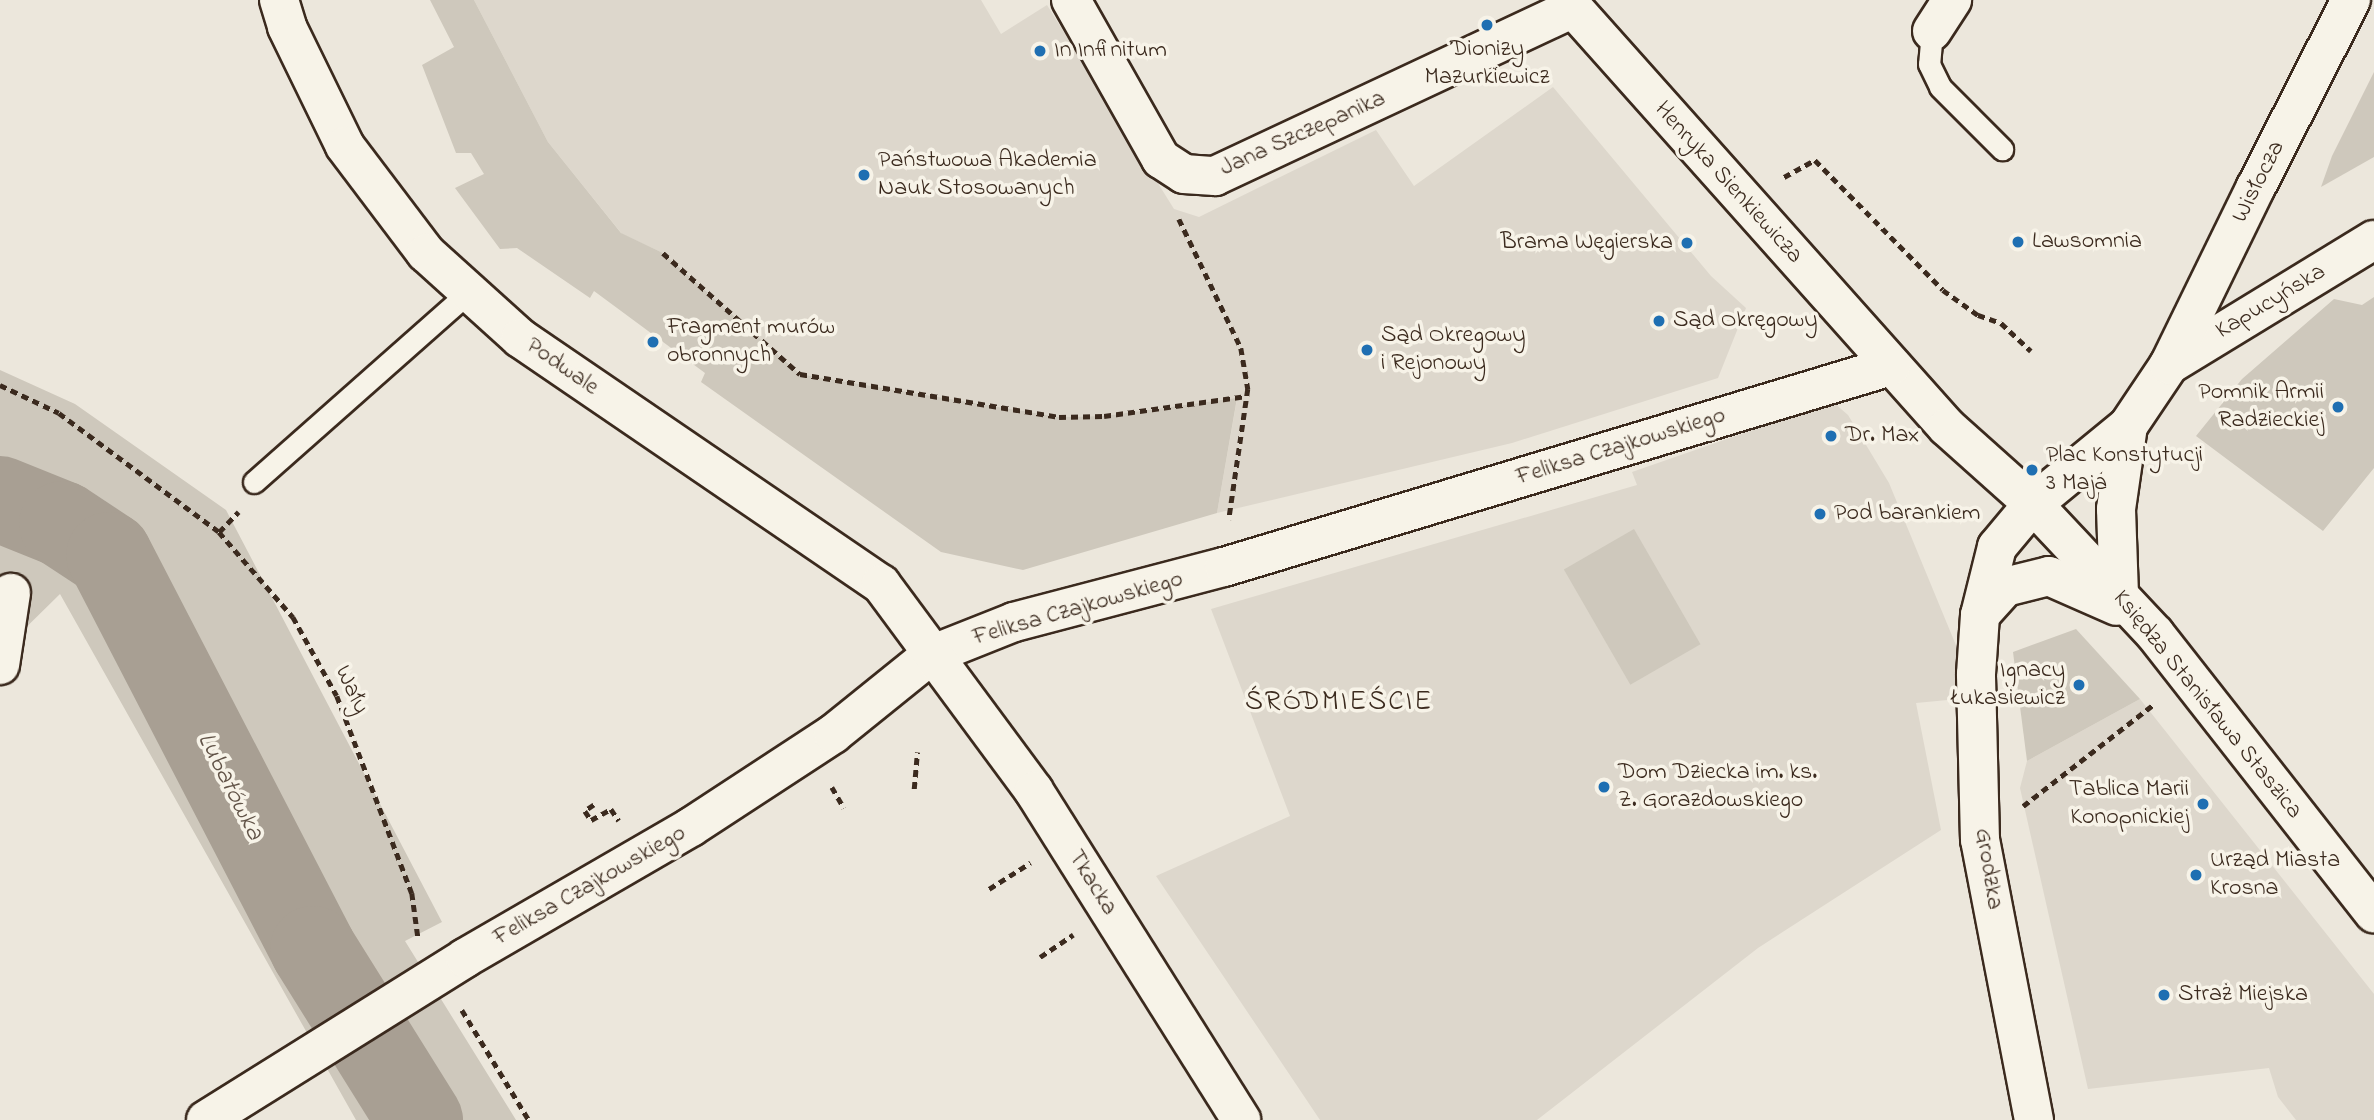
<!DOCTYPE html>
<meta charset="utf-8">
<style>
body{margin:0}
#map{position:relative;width:2374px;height:1120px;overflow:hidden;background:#ece7dc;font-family:"Indie Flower",sans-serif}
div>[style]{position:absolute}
.built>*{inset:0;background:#ddd7cc}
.green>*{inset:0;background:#cec8bc;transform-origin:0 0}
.river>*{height:86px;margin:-43px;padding:0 43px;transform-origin:43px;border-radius:43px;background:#a89f93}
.path>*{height:4.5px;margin-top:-2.25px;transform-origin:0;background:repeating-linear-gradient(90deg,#3b2a1e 0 7px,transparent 0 12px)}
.roads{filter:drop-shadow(2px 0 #3b2a1e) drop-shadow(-2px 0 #3b2a1e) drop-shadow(0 2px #3b2a1e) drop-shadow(0 -2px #3b2a1e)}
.service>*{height:21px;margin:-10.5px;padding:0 10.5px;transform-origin:10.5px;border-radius:10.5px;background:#f7f3e8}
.minor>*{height:38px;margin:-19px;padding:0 19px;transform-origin:19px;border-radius:19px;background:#f7f3e8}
.tertiary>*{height:38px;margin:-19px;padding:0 19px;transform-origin:19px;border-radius:19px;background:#f7f3e8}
.secondary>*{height:38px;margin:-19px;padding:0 19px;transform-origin:19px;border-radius:19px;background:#f7f3e8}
.dots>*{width:19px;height:19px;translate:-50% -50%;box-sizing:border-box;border:4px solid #f7f3e8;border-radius:50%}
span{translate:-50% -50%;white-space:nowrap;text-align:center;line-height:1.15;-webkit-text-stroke:7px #f7f3e8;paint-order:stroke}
.poi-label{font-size:24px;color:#3b2a1e}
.left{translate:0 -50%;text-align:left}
.right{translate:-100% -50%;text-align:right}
.street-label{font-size:24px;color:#3b2a1e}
.water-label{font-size:26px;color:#615347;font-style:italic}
.quarter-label{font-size:28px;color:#3b2a1e;letter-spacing:2px}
</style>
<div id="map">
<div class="built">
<i style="clip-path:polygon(474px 0,981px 0,1001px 34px,1047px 5px,1174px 209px,1199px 217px,1376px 130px,1414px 186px,1553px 87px,1711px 276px,1746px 308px,1718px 378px,1512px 443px,1217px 513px,1237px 399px,1104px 416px,1059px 417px,800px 374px,663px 253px,622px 234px,548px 142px)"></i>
<i style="clip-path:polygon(1833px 402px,1848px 415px,1889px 483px,1960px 655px,1958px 699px,1916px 703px,1941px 830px,1758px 948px,1537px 1120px,1320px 1120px,1156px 876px,1290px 816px,1211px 609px,1637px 485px,1632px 472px)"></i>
<i style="clip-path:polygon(2140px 699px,2374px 994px,2374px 1120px,2296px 1120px,2278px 1097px,2269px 1068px,2088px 1089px,2020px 788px,2027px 761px)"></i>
</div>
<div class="green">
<i style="clip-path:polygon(430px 0,474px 0,548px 142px,621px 233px,663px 253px,800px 374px,1059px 417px,1104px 416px,1237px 398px,1217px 513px,1023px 570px,941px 552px,701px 382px,705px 373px,594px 291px,590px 298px,517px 248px,500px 249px,455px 188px,484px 174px,471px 153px,456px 153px,422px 65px,454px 47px)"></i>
<i style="clip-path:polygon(2374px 72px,2374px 157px,2321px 187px,2332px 156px)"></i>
<i style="clip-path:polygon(2374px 297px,2374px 468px,2323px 531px,2196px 436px,2242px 379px,2334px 299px,2362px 305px)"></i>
<i style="clip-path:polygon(0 370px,75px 404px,226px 510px,442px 922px,405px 941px,516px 1120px,356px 1120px,60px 594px,0 653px)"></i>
<i style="left:1634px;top:529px;width:133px;height:81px;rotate:60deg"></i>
<i style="clip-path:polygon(2076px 629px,2140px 699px,2027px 761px,2013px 652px)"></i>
</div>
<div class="river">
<i style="left:0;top:499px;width:67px;rotate:22deg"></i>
<i style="left:62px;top:524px;width:56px;rotate:33.4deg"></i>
<i style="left:109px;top:555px;width:444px;rotate:62.6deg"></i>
<i style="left:313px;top:949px;width:202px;rotate:58deg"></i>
</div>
<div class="path">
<i style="left:1784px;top:177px;width:35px;rotate:-29deg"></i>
<i style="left:1815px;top:160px;width:182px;rotate:45.4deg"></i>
<i style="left:1943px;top:290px;width:43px;rotate:35.5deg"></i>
<i style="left:1978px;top:315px;width:24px;rotate:19deg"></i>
<i style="left:2001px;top:323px;width:41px;rotate:43deg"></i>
<i style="left:1179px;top:219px;width:143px;rotate:64.3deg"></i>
<i style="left:1241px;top:348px;width:42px;rotate:80.3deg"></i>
<i style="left:1248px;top:389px;width:132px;rotate:98.3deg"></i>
<i style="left:663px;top:253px;width:183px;rotate:41.5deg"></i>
<i style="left:800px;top:374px;width:263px;rotate:9.4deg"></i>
<i style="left:1059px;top:417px;width:45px;rotate:-1.3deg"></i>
<i style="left:1104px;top:416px;width:144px;rotate:-8deg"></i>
<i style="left:0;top:385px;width:65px;rotate:25.4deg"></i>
<i style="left:59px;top:413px;width:199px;rotate:36.6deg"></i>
<i style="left:219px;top:532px;width:113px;rotate:49deg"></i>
<i style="left:293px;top:617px;width:90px;rotate:60.9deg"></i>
<i style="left:337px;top:696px;width:211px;rotate:69.2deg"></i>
<i style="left:412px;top:893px;width:44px;rotate:82.2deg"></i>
<i style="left:219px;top:532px;width:28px;rotate:-46deg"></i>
<i style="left:832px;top:787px;width:24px;rotate:60deg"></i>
<i style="left:914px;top:789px;width:37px;rotate:-85deg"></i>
<i style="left:594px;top:805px;width:11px;rotate:146deg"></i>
<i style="left:585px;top:811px;width:11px;rotate:56deg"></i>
<i style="left:591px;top:820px;width:23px;rotate:-29deg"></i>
<i style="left:611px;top:809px;width:14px;rotate:56deg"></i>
<i style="left:2023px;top:806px;width:166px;rotate:-37.9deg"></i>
<i style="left:989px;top:889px;width:49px;rotate:-32.4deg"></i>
<i style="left:1040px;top:957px;width:40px;rotate:-34deg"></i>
<i style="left:462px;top:1010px;width:129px;rotate:58.7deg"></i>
</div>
<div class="roads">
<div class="service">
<i style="left:1932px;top:31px;width:33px;rotate:95deg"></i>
<i style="left:1929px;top:64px;width:25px;rotate:64deg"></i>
<i style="left:1940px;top:87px;width:88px;rotate:45deg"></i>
<i style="left:254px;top:482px;width:287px;rotate:-41.5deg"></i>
</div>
<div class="minor">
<i style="left:1071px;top:0;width:183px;rotate:60.5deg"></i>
<i style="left:1161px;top:159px;width:27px;rotate:33deg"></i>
<i style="left:1184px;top:174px;width:31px;rotate:4deg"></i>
<i style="left:1215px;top:176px;width:393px;rotate:-25.1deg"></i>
<i style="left:1566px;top:0;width:572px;rotate:48.26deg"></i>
<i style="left:1947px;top:427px;width:115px;rotate:41.8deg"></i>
<i style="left:2033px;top:504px;width:178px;rotate:46.8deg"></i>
<i style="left:2155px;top:634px;width:355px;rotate:51.9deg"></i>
<i style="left:1932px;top:31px;width:37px;rotate:-57deg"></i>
<i style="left:2169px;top:365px;width:240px;rotate:-31.4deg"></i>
<i style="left:2119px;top:595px;width:86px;rotate:-92deg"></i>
<i style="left:2116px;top:509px;width:84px;rotate:-81.8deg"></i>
<i style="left:1980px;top:615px;width:38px;rotate:-48deg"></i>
<i style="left:2005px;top:587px;width:45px;rotate:-14deg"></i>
<i style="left:2049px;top:576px;width:74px;rotate:23.8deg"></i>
<i style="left:931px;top:655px;width:89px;rotate:-21.7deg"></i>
<i style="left:1014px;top:622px;width:217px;rotate:-14.7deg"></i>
<i style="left:1224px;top:567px;width:697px;rotate:-16.77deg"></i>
<i style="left:0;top:665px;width:73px;rotate:-81.3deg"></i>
<i style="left:2034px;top:1120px;width:285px;rotate:-100.9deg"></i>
<i style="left:1980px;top:840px;width:166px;rotate:-91.4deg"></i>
<i style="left:1976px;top:674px;width:59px;rotate:-86.1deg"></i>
<i style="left:1980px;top:615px;width:70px;rotate:-76deg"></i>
<i style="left:1997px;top:547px;width:56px;rotate:-50.1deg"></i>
<i style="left:2033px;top:504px;width:123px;rotate:-39.4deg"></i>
<i style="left:2128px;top:426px;width:73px;rotate:-56.1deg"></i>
<i style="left:2169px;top:365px;width:198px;rotate:-64deg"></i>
</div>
<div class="tertiary">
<i style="left:2256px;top:187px;width:210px;rotate:-63.1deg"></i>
<i style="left:206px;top:1120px;width:305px;rotate:-32deg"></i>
<i style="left:465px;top:958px;width:261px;rotate:-30.1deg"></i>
<i style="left:691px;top:827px;width:170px;rotate:-33.2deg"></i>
<i style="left:833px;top:734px;width:126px;rotate:-38.9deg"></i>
</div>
<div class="secondary">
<i style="left:279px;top:0;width:28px;rotate:73deg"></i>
<i style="left:287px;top:27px;width:132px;rotate:64deg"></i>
<i style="left:345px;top:146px;width:134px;rotate:52.9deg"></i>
<i style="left:426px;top:253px;width:127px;rotate:42.1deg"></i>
<i style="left:520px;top:338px;width:437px;rotate:34.3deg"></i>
<i style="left:881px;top:584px;width:257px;rotate:53.5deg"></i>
<i style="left:1034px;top:791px;width:389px;rotate:57.8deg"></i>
</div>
</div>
<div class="dots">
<i style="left:1487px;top:25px;background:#1f6fb2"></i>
<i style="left:1040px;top:51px;background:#1f6fb2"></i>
<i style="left:864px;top:175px;background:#1f6fb2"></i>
<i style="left:2018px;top:242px;background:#1f6fb2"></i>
<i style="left:1687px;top:243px;background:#1f6fb2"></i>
<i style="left:1659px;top:321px;background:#1f6fb2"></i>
<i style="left:653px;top:342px;background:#1f6fb2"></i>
<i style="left:1367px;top:350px;background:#1f6fb2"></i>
<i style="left:2338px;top:407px;background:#1f6fb2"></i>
<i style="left:1831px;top:436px;background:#1f6fb2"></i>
<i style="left:2032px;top:470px;background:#1f6fb2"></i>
<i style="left:1820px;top:514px;background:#1f6fb2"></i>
<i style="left:2079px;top:685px;background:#1f6fb2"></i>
<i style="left:1604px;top:787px;background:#1f6fb2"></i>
<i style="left:2203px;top:804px;background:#1f6fb2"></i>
<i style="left:2196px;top:875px;background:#1f6fb2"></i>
<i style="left:2164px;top:995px;background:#1f6fb2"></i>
</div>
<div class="poi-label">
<span style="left:1487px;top:64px">Dionizy<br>Mazurkiewicz</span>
<span class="left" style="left:1054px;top:51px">In Infinitum</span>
<span class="left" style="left:878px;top:175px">Państwowa Akademia<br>Nauk Stosowanych</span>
<span class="left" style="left:2032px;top:242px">Lawsomnia</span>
<span class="right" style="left:1673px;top:243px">Brama Węgierska</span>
<span class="left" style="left:1673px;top:321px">Sąd Okręgowy</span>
<span class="left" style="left:667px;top:342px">Fragment murów<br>obronnych</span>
<span class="left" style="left:1381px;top:350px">Sąd Okregowy<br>i Rejonowy</span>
<span class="right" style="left:2324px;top:407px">Pomnik Armii<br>Radzieckiej</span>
<span class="left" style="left:1845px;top:436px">Dr. Max</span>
<span class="left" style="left:2046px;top:470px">Plac Konstytucji<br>3 Maja</span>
<span class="left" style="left:1834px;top:514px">Pod barankiem</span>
<span class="right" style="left:2065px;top:685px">Ignacy<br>Łukasiewicz</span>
<span class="left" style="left:1618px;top:787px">Dom Dziecka im. ks.<br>Z. Gorazdowskiego</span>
<span class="right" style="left:2189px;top:804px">Tablica Marii<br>Konopnickiej</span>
<span class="left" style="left:2210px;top:875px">Urząd Miasta<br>Krosna</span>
<span class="left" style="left:2178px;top:995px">Straż Miejska</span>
</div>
<div class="street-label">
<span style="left:1303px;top:134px;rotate:-24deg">Jana Szczepanika</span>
<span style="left:2259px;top:182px;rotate:-63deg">Wisłocza</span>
<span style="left:1728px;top:183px;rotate:48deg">Henryka Sienkiewicza</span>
<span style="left:2271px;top:302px;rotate:-31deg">Kapucyńska</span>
<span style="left:562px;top:367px;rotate:35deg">Podwale</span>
<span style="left:1621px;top:447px;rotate:-17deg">Feliksa Czajkowskiego</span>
<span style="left:1078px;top:609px;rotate:-16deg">Feliksa Czajkowskiego</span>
<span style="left:351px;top:690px;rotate:65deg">Wały</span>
<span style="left:2207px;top:705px;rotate:51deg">Księdza Stanisława Staszica</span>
<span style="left:1988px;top:869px;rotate:81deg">Grodzka</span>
<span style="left:1092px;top:883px;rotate:58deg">Tkacka</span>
<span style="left:590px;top:886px;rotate:-30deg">Feliksa Czajkowskiego</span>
</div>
<div class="water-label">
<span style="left:229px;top:787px;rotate:63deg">Lubatówka</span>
</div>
<div class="quarter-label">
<span style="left:1339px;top:703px">ŚRÓDMIEŚCIE</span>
</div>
</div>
